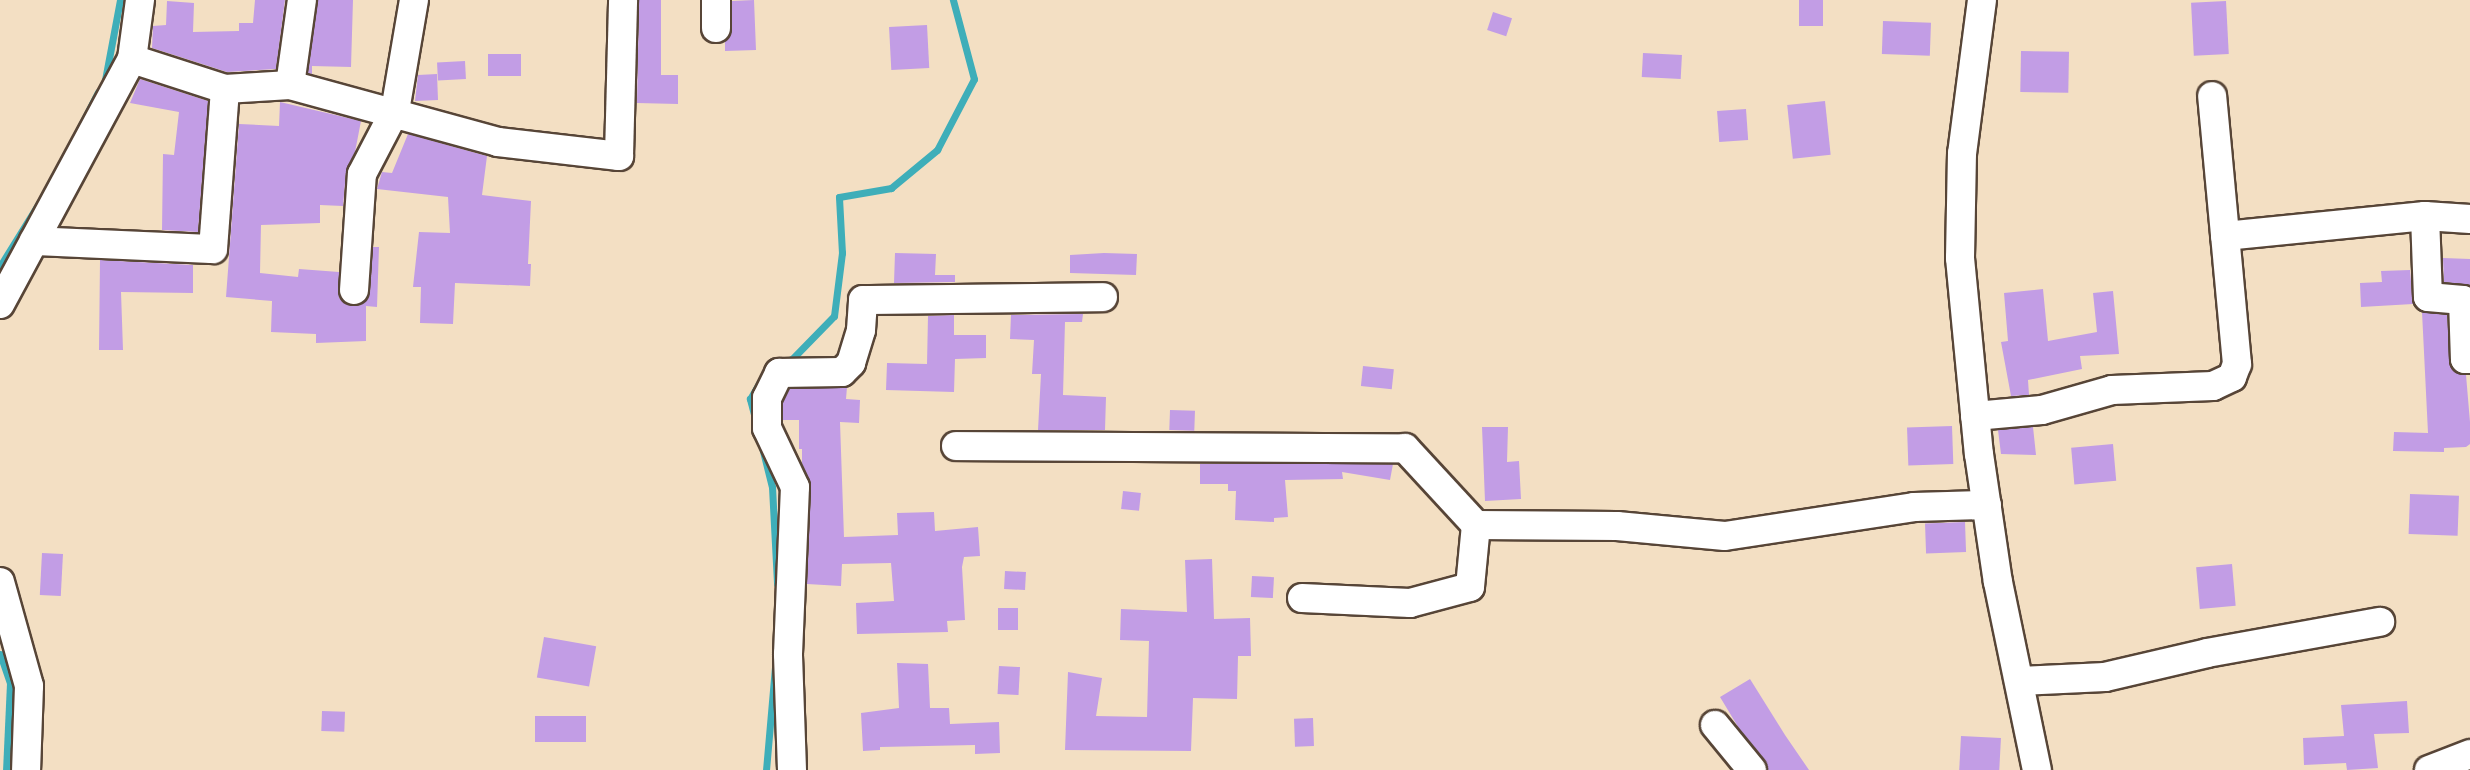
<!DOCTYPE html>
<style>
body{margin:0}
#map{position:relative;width:2470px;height:770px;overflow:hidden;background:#f3dfc3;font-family:Sriracha,sans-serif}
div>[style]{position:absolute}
.stream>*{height:7px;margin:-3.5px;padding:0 3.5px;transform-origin:3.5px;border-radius:3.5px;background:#3eaeb9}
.building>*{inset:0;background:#c29de5;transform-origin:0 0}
.roads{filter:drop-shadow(2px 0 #574537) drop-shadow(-2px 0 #574537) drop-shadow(0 2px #574537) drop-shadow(0 -2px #574537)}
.minor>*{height:28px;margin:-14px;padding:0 14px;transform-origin:14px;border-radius:14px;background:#fff}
span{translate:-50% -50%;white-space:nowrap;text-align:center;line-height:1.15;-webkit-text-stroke:5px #f7f3e8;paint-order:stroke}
</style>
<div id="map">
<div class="stream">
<i style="left:105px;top:80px;width:81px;rotate:-79.4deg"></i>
<i style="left:77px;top:133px;width:46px;rotate:-62.9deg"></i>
<i style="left:0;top:266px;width:78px;rotate:-58.2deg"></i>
<i style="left:785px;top:361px;width:7px;rotate:-16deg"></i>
<i style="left:792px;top:359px;width:60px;rotate:-45.7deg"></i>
<i style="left:834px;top:316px;width:64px;rotate:-82.8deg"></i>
<i style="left:842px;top:253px;width:56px;rotate:-93.1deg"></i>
<i style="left:839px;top:197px;width:53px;rotate:-9.8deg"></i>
<i style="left:891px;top:188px;width:60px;rotate:-39.6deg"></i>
<i style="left:937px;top:150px;width:80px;rotate:-62.5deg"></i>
<i style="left:974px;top:79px;width:82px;rotate:-104.9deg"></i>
<i style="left:755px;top:418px;width:20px;rotate:-105deg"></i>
<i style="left:750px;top:399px;width:20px;rotate:-60deg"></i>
<i style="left:762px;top:447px;width:41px;rotate:76deg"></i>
<i style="left:772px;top:487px;width:97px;rotate:87deg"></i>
<i style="left:0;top:654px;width:31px;rotate:71deg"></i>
<i style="left:10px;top:683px;width:87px;rotate:92.6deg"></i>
<i style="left:766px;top:770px;width:103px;rotate:-85deg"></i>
</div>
<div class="building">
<i style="clip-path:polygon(255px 0,285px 0,276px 69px,227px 72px,152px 48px,153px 26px,166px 25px,167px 1px,194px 3px,193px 32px,239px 31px,239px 23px,253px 23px)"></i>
<i style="clip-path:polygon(318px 0,353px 0,351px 67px,312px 66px,312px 74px,308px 73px)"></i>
<i style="clip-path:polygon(639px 0,661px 0,661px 75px,678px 75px,678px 104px,637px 103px)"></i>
<i style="clip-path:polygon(754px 0,756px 50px,725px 51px,725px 42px,732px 29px,732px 1px)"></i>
<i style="left:1799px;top:0;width:24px;height:26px"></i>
<i style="left:2226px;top:1px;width:53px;height:35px;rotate:87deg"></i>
<i style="left:1493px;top:12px;width:20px;height:19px;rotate:18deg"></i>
<i style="left:1883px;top:21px;width:48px;height:33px;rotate:2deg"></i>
<i style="left:927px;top:25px;width:43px;height:38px;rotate:87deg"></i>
<i style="left:2021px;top:51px;width:48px;height:41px;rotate:1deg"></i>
<i style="left:1643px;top:53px;width:39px;height:24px;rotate:3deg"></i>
<i style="left:488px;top:54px;width:33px;height:22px"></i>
<i style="left:465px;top:61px;width:18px;height:28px;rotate:87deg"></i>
<i style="clip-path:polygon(437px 74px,438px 100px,415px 101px,418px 75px)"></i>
<i style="clip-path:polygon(140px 79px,208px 101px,198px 232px,162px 230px,163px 154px,174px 155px,179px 112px,130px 103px)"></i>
<i style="left:1825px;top:101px;width:54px;height:38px;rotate:84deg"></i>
<i style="clip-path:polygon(280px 102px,361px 121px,355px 152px,346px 172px,343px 206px,320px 205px,320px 223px,261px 225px,260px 273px,298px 277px,299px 269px,339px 272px,339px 298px,352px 306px,361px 305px,370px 292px,373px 247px,379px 247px,377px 307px,366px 306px,366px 341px,316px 343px,316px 334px,271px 332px,272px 301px,226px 297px,239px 124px,279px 126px)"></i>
<i style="left:1746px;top:109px;width:31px;height:29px;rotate:86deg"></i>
<i style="clip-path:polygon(408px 134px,487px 156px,482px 195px,531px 201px,528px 264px,531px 264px,530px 286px,455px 283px,453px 324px,420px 323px,421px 287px,413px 287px,419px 232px,450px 233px,448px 197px,377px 189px,382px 172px,392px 173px)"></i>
<i style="clip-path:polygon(895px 253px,936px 254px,935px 275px,955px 275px,955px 282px,894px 283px)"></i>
<i style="clip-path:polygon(1104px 253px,1137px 254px,1136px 275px,1070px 273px,1070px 255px)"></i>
<i style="clip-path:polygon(2443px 258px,2470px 259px,2470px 285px,2444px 282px)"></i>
<i style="clip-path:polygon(100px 260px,193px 265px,193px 293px,121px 292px,123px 350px,99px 350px)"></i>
<i style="clip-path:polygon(2410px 270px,2413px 304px,2361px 307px,2360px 283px,2382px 282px,2381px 271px)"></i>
<i style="clip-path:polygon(2043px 289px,2048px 341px,2097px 332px,2093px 293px,2113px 291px,2119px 354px,2080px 356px,2082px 369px,2028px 380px,2029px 395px,2011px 396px,2001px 342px,2008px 341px,2004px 293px)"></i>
<i style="clip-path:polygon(2422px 312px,2447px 315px,2451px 367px,2466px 375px,2470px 422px,2470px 444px,2466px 447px,2444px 448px,2444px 452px,2393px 451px,2394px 432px,2428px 433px)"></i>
<i style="clip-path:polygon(1083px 314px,1082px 322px,1065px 322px,1063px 395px,1106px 397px,1105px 430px,1038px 430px,1041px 374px,1032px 374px,1034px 340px,1010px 339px,1011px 315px)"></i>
<i style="clip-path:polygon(954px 315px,954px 335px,986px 335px,986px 358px,955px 359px,954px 392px,886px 390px,887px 363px,927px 364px,928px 316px)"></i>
<i style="left:1363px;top:366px;width:31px;height:20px;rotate:6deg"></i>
<i style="clip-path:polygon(847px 387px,846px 399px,860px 400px,859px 423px,840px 422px,844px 537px,898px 535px,897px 513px,934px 512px,935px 531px,978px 527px,980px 556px,964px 557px,962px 567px,965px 620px,947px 621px,948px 632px,857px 634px,856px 603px,894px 601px,891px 563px,842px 564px,841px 586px,807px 584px,811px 487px,802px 463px,802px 449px,799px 449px,799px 420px,783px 420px,783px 402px,789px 389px)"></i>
<i style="left:1170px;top:410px;width:25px;height:20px;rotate:2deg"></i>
<i style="left:1952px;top:426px;width:38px;height:45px;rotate:88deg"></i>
<i style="clip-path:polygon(1482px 427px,1508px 427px,1507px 462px,1519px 461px,1521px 499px,1485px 501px)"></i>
<i style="clip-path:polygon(2033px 427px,2036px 455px,2001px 454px,1998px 430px)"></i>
<i style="left:2113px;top:444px;width:37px;height:42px;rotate:85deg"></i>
<i style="clip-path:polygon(1200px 464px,1393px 464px,1390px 480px,1342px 472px,1343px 479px,1285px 480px,1288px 517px,1274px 518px,1274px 522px,1235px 520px,1236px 491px,1228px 491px,1228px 484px,1200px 484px)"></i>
<i style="left:1123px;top:491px;width:18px;height:18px;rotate:6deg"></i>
<i style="left:2410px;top:494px;width:49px;height:40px;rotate:2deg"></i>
<i style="left:1965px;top:522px;width:30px;height:40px;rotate:88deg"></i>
<i style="left:42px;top:553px;width:21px;height:42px;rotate:3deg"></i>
<i style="clip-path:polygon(1212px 559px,1214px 619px,1250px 618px,1251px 656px,1238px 656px,1237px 699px,1193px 698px,1191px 751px,1065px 750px,1068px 672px,1102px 678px,1096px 716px,1147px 717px,1149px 641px,1120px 640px,1121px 609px,1187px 612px,1185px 560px)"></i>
<i style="left:2232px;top:564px;width:42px;height:36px;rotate:85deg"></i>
<i style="left:1005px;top:571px;width:21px;height:18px;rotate:3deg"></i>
<i style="left:1252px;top:576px;width:22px;height:21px;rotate:3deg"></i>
<i style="left:1018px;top:608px;width:22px;height:20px;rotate:90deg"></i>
<i style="left:544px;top:637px;width:53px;height:41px;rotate:10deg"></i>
<i style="clip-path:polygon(897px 663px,928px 664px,930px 708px,949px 708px,950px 724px,999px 722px,1000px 753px,975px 754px,975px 745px,880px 747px,880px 750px,863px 751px,861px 713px,899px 708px)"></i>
<i style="left:999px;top:666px;width:21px;height:28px;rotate:3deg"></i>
<i style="clip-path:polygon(1750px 679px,1785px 735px,1809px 770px,1768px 770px,1765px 760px,1740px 730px,1720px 697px)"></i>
<i style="clip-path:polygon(2407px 701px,2409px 733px,2374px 734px,2378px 768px,2347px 770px,2346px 763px,2304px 765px,2303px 738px,2344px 736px,2341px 705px)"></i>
<i style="left:322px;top:711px;width:23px;height:20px;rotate:2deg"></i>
<i style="left:535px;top:716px;width:51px;height:26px"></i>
<i style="left:1313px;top:718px;width:28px;height:19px;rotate:88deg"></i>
<i style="left:1961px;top:736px;width:40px;height:34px;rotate:3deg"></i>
</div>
<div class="roads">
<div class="minor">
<i style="left:1982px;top:0;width:154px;rotate:97.4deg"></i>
<i style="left:1962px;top:153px;width:105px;rotate:91.1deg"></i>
<i style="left:1960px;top:258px;width:197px;rotate:84.5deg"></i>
<i style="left:1979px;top:454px;width:129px;rotate:81.6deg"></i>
<i style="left:1998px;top:582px;width:192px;rotate:78.3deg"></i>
<i style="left:716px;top:28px;width:28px;rotate:-90deg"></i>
<i style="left:132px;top:59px;width:98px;rotate:17.9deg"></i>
<i style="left:225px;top:89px;width:65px;rotate:-3.5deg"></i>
<i style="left:290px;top:85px;width:216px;rotate:15.3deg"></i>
<i style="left:498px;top:142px;width:122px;rotate:6.6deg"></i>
<i style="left:619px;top:156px;width:156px;rotate:-88.5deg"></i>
<i style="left:290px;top:85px;width:86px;rotate:-82deg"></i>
<i style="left:2425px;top:216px;width:81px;rotate:87.9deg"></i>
<i style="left:2428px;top:297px;width:35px;rotate:5deg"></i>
<i style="left:2463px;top:300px;width:59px;rotate:88.1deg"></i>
<i style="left:2465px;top:359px;width:5px"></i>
<i style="left:2225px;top:236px;width:201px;rotate:-5.7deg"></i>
<i style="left:2425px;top:216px;width:45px;rotate:3.8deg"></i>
<i style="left:34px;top:241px;width:179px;rotate:2.6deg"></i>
<i style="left:213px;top:249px;width:160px;rotate:-85.7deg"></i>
<i style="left:354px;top:290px;width:116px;rotate:-86.1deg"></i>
<i style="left:362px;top:174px;width:71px;rotate:-62.4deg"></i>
<i style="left:395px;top:111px;width:113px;rotate:-80.3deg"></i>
<i style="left:0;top:304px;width:278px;rotate:-61.7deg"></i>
<i style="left:132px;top:59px;width:60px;rotate:-82.3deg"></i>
<i style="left:1975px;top:416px;width:67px;rotate:-5.1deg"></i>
<i style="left:2042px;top:410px;width:73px;rotate:-15.9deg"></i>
<i style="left:2112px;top:390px;width:101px;rotate:-2.3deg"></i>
<i style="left:2213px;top:386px;width:21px;rotate:-25deg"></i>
<i style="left:2232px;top:377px;width:14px;rotate:-69deg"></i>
<i style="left:2237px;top:364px;width:269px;rotate:-95.3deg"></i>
<i style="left:956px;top:446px;width:449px;rotate:0.3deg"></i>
<i style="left:1405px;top:448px;width:105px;rotate:47.3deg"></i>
<i style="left:0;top:582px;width:108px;rotate:74.4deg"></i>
<i style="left:29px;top:686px;width:84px;rotate:92deg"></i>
<i style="left:1302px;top:598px;width:108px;rotate:2.7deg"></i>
<i style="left:1410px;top:603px;width:62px;rotate:-14.9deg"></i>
<i style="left:1470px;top:587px;width:62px;rotate:-84.5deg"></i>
<i style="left:1476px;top:525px;width:141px;rotate:0.4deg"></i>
<i style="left:1617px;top:526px;width:108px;rotate:5.3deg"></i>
<i style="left:1725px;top:536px;width:191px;rotate:-8.7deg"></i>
<i style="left:1914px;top:507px;width:73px;rotate:-1.6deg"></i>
<i style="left:2020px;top:681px;width:85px;rotate:-2.7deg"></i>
<i style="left:2105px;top:677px;width:105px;rotate:-13.2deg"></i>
<i style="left:2207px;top:653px;width:176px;rotate:-10.2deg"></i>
<i style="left:1715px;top:725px;width:58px;rotate:50.6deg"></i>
<i style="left:792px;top:770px;width:116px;rotate:-92deg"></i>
<i style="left:788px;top:654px;width:167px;rotate:-87.6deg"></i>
<i style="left:795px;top:487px;width:65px;rotate:-115.4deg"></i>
<i style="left:767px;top:428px;width:30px;rotate:-90deg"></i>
<i style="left:767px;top:398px;width:28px;rotate:-64deg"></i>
<i style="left:779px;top:373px;width:63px;rotate:-0.9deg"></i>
<i style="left:842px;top:372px;width:13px;rotate:-45deg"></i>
<i style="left:851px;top:363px;width:34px;rotate:-73deg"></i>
<i style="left:861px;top:330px;width:30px;rotate:-86deg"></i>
<i style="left:863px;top:300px;width:240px;rotate:-0.7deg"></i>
<i style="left:2429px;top:770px;width:44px;rotate:-21.3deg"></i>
</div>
</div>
</div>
